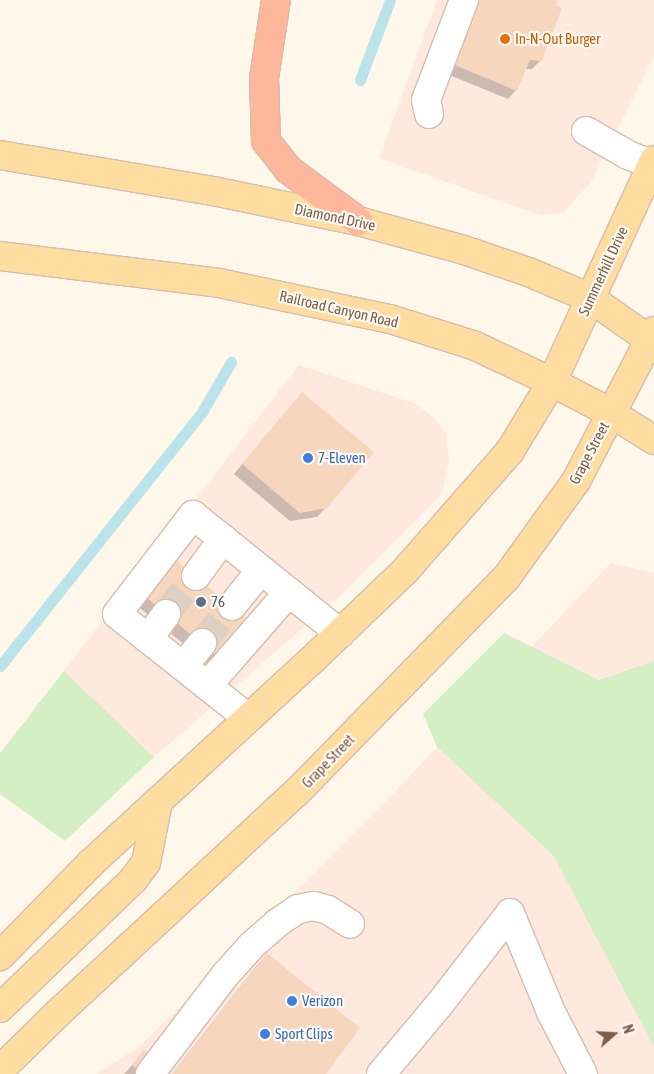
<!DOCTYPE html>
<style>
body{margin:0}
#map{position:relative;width:654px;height:1074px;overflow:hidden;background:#fff7ea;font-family:"Asap Condensed",sans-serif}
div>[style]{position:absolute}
.commercial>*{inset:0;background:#ffe8dd}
.green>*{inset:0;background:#d5efc5}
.shadow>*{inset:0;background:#0003}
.stream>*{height:11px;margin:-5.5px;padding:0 5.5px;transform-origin:5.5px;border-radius:5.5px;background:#bbe3eb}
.building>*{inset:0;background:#f7d6be;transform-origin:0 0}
.minor-tunnel>*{height:28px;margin-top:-14px;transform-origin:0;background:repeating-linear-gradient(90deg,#ded0c2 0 28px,transparent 0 42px)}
.roads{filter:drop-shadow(1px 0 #d3bead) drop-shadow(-1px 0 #d3bead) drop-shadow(0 1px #d3bead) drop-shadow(0 -1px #d3bead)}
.minor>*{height:28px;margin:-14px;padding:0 14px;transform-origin:14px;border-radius:14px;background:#fff}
.major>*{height:28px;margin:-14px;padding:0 14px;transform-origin:14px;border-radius:14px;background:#ffdda0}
.highway>*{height:28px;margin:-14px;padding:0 14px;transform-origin:14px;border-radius:14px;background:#ffb79b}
.dots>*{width:14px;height:14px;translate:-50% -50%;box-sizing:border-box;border:2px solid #fffaf2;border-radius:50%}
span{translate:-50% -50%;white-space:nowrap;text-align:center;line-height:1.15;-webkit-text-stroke:4.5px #fffaf2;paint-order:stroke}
.food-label{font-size:15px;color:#c56008}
.left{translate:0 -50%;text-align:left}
.street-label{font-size:15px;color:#7d5c49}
.shop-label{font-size:15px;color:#366cbe}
.service-label{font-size:15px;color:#4e5e75}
.north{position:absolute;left:589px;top:1009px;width:50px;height:50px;-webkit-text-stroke:4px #fffaf2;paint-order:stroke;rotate:71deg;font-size:14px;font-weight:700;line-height:20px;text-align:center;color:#7d5c49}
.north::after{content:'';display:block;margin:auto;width:18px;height:22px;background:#7d5c49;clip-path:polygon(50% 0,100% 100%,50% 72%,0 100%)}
</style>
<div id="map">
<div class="commercial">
<i style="clip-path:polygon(437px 0,654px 0,654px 56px,591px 182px,563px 213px,540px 215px,379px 158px)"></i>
<i style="clip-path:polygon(299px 365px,416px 404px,434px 418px,446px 433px,449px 462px,441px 495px,344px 592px,154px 757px,64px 671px)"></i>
<i style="clip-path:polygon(611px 563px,654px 573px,654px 1074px,97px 1074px,140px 1046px,390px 797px)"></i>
</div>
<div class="green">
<i style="clip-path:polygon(504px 633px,599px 680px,654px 661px,654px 1047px,553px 855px,437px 747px,423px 714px)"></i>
<i style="clip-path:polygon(64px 671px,154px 757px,65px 841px,0 794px,0 753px)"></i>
</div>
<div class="shadow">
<i style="clip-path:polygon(556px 0,541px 60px,532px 69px,525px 69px,516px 90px,508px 99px,442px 72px)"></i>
<i style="clip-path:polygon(294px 402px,326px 507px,317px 517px,290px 521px,234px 474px)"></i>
<i style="clip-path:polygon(158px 562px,252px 624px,214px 669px,129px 599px)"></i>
<i style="clip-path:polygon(267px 955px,324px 1074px,172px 1074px,258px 964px)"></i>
<i style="clip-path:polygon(144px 1052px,169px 1074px,124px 1074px)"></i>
</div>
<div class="stream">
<i style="left:360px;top:80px;width:85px;rotate:-69.4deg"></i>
<i style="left:0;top:666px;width:325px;rotate:-51.5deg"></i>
<i style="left:202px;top:412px;width:58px;rotate:-59.9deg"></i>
</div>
<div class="building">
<i style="clip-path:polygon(468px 0,558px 0,556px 5px,562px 8px,542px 61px,530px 60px,517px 91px,450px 63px)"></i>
<i style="clip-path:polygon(302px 392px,374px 452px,327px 508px,300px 513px,242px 464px)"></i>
<i style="left:167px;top:552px;width:113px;height:48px;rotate:40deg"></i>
<i style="clip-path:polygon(267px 953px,360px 1028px,326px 1074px,172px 1074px)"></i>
<i style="clip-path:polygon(144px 1050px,171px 1074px,143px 1074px,132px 1065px)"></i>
</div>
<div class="minor-tunnel">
<i style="left:166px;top:614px;width:48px;rotate:-51.7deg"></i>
<i style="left:202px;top:643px;width:48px;rotate:-51deg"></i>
</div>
<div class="roads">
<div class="minor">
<i style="left:429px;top:114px;width:14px;rotate:-102deg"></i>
<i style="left:426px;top:100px;width:107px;rotate:-69.2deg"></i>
<i style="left:586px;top:131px;width:48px;rotate:29.7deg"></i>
<i style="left:628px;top:155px;width:26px;rotate:21deg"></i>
<i style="left:196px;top:576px;width:46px;rotate:-53.9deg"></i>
<i style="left:232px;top:606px;width:46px;rotate:-51.1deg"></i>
<i style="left:148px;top:639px;width:31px;rotate:-54deg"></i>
<i style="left:183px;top:666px;width:30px;rotate:-50deg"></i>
<i style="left:207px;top:686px;width:125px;rotate:-48.9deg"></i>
<i style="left:248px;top:718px;width:167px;rotate:-141.6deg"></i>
<i style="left:117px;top:614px;width:125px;rotate:-52.5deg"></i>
<i style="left:193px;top:515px;width:189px;rotate:38.8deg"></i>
<i style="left:150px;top:1074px;width:126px;rotate:-52.8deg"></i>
<i style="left:226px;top:974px;width:38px;rotate:-48deg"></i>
<i style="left:251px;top:946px;width:35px;rotate:-41deg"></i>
<i style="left:277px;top:923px;width:25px;rotate:-34deg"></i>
<i style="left:298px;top:909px;width:16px;rotate:-11deg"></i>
<i style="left:314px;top:906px;width:15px;rotate:16deg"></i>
<i style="left:328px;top:910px;width:26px;rotate:32deg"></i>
<i style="left:381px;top:1074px;width:90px;rotate:-50deg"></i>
<i style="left:439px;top:1005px;width:116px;rotate:-52.3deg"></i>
<i style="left:510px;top:913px;width:107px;rotate:67.5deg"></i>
<i style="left:551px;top:1012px;width:70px;rotate:62.7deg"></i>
</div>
<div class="major">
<i style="left:0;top:155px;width:216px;rotate:9.6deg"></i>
<i style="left:213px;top:191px;width:148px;rotate:11.7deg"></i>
<i style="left:358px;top:221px;width:110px;rotate:15.3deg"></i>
<i style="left:464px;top:250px;width:71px;rotate:18.9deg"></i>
<i style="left:531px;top:273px;width:64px;rotate:23deg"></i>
<i style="left:590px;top:298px;width:78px;rotate:35.1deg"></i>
<i style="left:0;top:256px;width:221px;rotate:7deg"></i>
<i style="left:219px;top:283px;width:175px;rotate:11.9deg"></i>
<i style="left:390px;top:319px;width:87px;rotate:17.4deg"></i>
<i style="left:473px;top:345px;width:87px;rotate:25.1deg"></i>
<i style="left:552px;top:382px;width:67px;rotate:27.7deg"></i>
<i style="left:611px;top:413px;width:51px;rotate:32.1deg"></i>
<i style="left:0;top:956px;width:130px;rotate:-45.6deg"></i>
<i style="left:91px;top:863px;width:299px;rotate:-42.6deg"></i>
<i style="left:311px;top:661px;width:130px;rotate:-43.8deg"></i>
<i style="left:405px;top:571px;width:159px;rotate:-48.8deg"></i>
<i style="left:510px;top:451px;width:81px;rotate:-58.7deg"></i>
<i style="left:552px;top:382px;width:244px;rotate:-65.3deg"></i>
<i style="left:0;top:1008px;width:185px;rotate:-43.9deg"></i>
<i style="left:133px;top:880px;width:21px;rotate:-53deg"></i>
<i style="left:146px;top:863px;width:62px;rotate:-78.9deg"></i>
<i style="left:0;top:1070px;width:80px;rotate:-44.5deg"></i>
<i style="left:57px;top:1014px;width:327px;rotate:-42.8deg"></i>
<i style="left:297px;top:792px;width:299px;rotate:-45.7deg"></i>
<i style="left:506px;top:578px;width:120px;rotate:-54.2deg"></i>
<i style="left:576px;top:481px;width:169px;rotate:-62.5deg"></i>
</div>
<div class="highway">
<i style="left:276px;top:0;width:79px;rotate:98.7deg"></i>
<i style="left:264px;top:78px;width:63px;rotate:88.2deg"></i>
<i style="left:266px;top:141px;width:37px;rotate:52deg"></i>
<i style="left:289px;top:170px;width:86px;rotate:36.5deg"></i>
</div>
</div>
<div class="dots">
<i style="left:505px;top:39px;background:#e8710a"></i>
<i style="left:308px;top:458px;background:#3f7fe0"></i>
<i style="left:201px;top:602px;background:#5c6f8a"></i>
<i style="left:292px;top:1001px;background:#3f7fe0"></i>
<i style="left:265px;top:1034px;background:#3f7fe0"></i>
</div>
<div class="food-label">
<span class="left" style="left:515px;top:39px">In-N-Out Burger</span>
</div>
<div class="street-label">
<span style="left:335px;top:217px;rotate:12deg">Diamond Drive</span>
<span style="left:603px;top:271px;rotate:-65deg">Summerhill Drive</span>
<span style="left:339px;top:309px;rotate:13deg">Railroad Canyon Road</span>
<span style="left:589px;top:453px;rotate:-62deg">Grape Street</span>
<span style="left:328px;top:761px;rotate:-46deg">Grape Street</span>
</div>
<div class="shop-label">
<span class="left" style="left:318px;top:458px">7-Eleven</span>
<span class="left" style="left:302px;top:1001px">Verizon</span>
<span class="left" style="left:275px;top:1034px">Sport Clips</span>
</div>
<div class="service-label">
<span class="left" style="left:211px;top:602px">76</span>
</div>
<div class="north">N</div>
</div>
